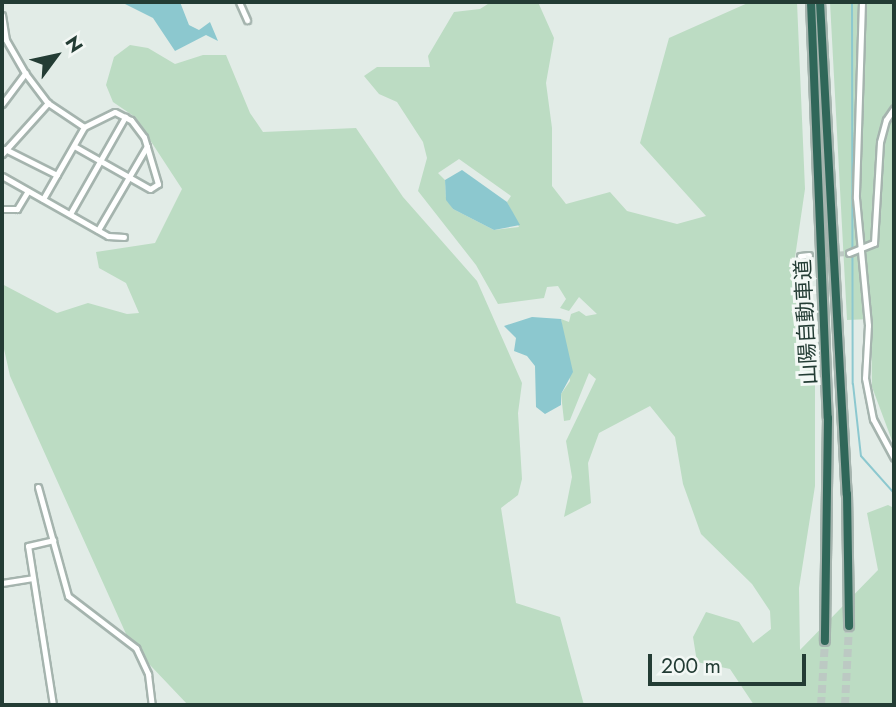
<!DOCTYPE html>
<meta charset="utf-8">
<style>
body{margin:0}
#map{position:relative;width:896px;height:707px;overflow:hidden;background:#e2ece7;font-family:Jost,"Noto Sans JP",sans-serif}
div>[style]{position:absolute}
.green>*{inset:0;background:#bcdcc3}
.water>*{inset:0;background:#8cc8cf}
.stream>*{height:2px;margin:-1px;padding:0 1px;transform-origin:1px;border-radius:1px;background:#8cc8cf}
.minor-tunnel>*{height:5px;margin-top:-2.5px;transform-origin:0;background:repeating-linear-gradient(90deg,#bcc9c3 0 5px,transparent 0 7.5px)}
.highway-tunnel>*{height:8px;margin-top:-4px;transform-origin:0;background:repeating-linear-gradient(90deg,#bcc9c3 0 8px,transparent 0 12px)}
.roads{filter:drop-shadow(2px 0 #a5b4ae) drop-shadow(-2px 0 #a5b4ae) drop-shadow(0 2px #a5b4ae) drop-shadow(0 -2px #a5b4ae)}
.minor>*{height:5px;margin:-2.5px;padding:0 2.5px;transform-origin:2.5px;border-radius:2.5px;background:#fff}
.highway>*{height:8px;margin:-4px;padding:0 4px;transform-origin:4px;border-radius:4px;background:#306759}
span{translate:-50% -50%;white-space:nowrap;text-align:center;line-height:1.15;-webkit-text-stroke:6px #f3f8f5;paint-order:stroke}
.street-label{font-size:21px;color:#233c34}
.frame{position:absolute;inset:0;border:4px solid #233c34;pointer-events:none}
.north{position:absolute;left:21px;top:21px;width:70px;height:70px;-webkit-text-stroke:5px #f3f8f5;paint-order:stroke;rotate:57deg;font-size:19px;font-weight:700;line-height:28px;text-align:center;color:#233c34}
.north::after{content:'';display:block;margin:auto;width:24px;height:32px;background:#233c34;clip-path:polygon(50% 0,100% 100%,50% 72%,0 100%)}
.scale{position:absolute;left:648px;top:654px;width:158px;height:32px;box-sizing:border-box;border:4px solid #233c34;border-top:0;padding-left:9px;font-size:21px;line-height:24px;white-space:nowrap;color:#233c34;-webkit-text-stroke:5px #f3f8f5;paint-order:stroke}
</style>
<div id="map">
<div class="green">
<i style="clip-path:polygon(evenodd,491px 2px,538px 2px,554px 38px,546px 83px,552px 128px,552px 186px,566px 204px,610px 192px,627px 211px,677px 224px,706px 216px,640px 143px,669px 38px,750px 2px,797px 2px,805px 189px,794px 264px,815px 365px,815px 486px,799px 588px,800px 650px,878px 570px,867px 513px,888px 505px,894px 508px,894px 705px,754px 705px,730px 669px,697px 662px,693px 637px,706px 612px,739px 622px,753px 643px,771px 629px,770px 611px,752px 584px,701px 534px,683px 484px,675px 437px,650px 406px,599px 433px,588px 463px,591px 503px,564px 517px,572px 477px,566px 441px,596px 379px,589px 373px,570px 420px,564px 421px,561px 394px,570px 381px,561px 319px,569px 322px,571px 314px,579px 311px,586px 316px,597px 314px,579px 297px,569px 311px,560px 308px,566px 299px,558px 286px,547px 287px,544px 298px,498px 304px,476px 265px,418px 191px,427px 158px,423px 142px,397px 102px,379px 94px,364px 76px,377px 67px,430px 67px,428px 56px,454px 12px,480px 9px,491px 2px,459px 159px,511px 196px,507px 202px,519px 227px,494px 230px,453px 209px,446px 198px,445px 180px,438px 173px,459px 159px)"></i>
<i style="clip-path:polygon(830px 2px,894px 2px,894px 446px,872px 387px,871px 319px,847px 320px)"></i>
<i style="clip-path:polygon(130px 45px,148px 48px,175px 64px,203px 55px,226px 55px,250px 113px,263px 132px,356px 128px,403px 197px,477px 281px,522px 383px,518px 413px,522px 479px,518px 495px,501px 508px,516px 603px,560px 617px,584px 705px,188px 705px,131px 645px,10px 376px,2px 340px,2px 284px,57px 313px,88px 303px,127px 314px,139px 313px,126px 283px,99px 268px,96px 252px,155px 243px,182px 189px,135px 117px,113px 102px,106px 85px,114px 57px)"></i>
</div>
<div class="water">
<i style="clip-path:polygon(121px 2px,180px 2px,189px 25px,199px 30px,210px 22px,218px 41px,206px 35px,175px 51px,153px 18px)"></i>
<i style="clip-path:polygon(462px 170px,507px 202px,520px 225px,494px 230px,453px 209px,446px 200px,445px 180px)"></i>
<i style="clip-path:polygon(532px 317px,561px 319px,573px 372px,561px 394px,561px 405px,545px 414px,536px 407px,535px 366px,527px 356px,514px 351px,516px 338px,504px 326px)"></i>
</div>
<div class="stream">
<i style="left:852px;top:2px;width:382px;rotate:89.9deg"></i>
<i style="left:853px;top:384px;width:72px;rotate:83.7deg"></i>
<i style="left:861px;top:456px;width:50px;rotate:48.3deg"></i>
</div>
<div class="minor-tunnel">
<i style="left:809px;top:255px;width:40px;rotate:-2.9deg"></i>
</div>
<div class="highway-tunnel">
<i style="left:821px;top:705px;width:64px;rotate:-86.4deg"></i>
<i style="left:845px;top:705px;width:79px;rotate:-87.1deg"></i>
</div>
<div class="roads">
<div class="minor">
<i style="left:239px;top:2px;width:20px;rotate:66deg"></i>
<i style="left:862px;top:2px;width:196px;rotate:91.8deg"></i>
<i style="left:856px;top:198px;width:128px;rotate:84.6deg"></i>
<i style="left:868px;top:325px;width:53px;rotate:93.2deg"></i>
<i style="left:865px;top:378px;width:42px;rotate:79deg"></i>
<i style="left:873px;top:419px;width:44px;rotate:61.7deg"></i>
<i style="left:2px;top:15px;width:25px;rotate:81deg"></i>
<i style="left:6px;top:40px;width:38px;rotate:60deg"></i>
<i style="left:2px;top:104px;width:39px;rotate:-53deg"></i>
<i style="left:25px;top:73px;width:38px;rotate:53deg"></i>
<i style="left:48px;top:103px;width:43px;rotate:33.7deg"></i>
<i style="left:84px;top:127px;width:34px;rotate:-26deg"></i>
<i style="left:115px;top:112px;width:18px;rotate:27deg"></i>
<i style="left:131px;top:120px;width:21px;rotate:53deg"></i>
<i style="left:144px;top:137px;width:49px;rotate:73.4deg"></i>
<i style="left:158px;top:184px;width:9px;rotate:148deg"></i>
<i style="left:150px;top:189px;width:87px;rotate:-150.5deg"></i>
<i style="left:5px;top:149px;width:58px;rotate:26.6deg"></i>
<i style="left:2px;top:154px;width:69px;rotate:-48deg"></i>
<i style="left:2px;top:176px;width:122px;rotate:29.5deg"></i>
<i style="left:108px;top:236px;width:16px;rotate:4deg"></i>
<i style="left:43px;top:199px;width:83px;rotate:-60.3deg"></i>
<i style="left:2px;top:209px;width:15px"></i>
<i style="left:17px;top:209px;width:21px;rotate:-59deg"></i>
<i style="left:70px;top:214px;width:112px;rotate:-60.4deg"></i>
<i style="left:98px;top:230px;width:97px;rotate:-59.7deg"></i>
<i style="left:849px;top:253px;width:27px;rotate:-22deg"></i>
<i style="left:874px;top:243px;width:101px;rotate:-86.6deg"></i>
<i style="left:880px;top:142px;width:23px;rotate:-75deg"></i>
<i style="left:886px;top:120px;width:14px;rotate:-56deg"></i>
<i style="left:800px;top:256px;width:9px;rotate:-6deg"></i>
<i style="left:38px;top:487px;width:113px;rotate:74.6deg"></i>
<i style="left:68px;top:596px;width:86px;rotate:37.4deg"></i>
<i style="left:136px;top:648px;width:29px;rotate:65deg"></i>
<i style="left:148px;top:674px;width:31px;rotate:83deg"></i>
<i style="left:2px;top:583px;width:31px;rotate:-9deg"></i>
<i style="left:53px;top:705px;width:161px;rotate:-98.9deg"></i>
<i style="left:28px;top:546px;width:26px;rotate:-13deg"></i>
</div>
<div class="highway">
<i style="left:811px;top:2px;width:416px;rotate:87.7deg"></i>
<i style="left:828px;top:418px;width:223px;rotate:90.8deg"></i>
<i style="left:820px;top:2px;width:493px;rotate:86.9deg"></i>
<i style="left:847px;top:494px;width:132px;rotate:89.1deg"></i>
</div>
</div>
<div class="street-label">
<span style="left:806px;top:322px;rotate:-93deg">山陽自動車道</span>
</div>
<div class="frame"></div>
<div class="north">N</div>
<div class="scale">200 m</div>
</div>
